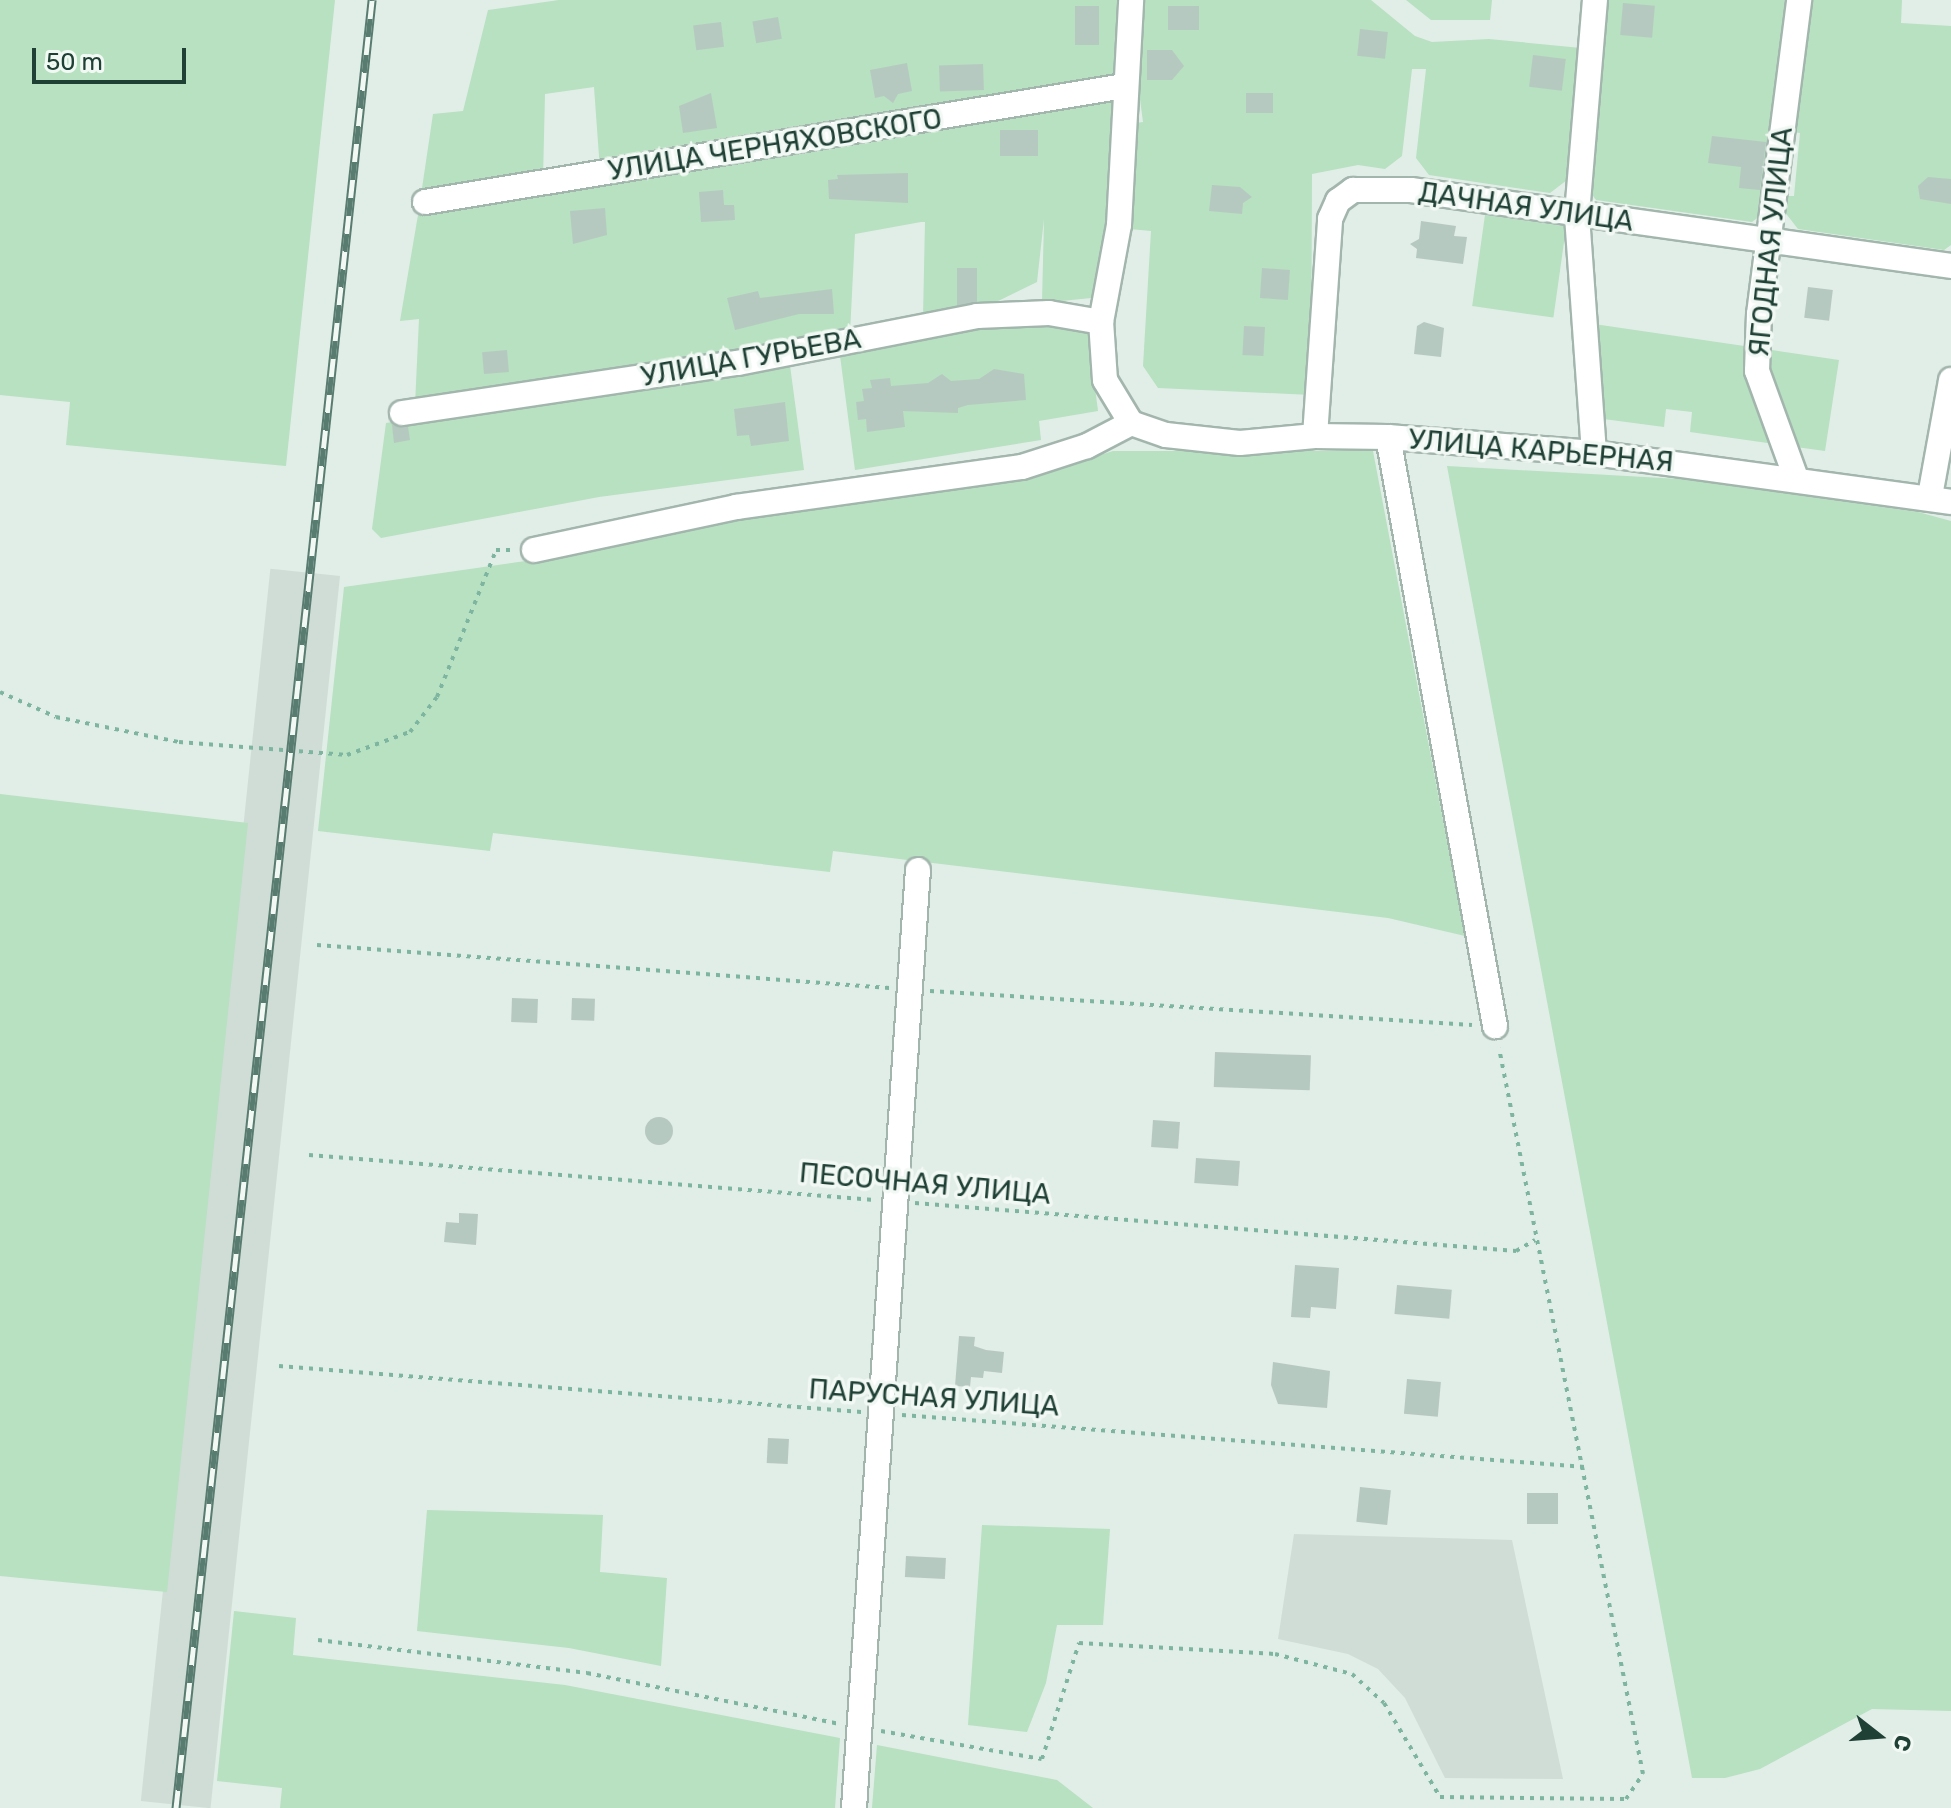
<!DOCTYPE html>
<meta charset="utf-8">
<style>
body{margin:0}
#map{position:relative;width:1951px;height:1808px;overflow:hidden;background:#e1ede7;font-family:Rubik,sans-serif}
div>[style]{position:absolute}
.built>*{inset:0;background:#cfddd6;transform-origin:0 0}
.green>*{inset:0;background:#b7e1c0;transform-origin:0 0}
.building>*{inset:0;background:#b6c9c0;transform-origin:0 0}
.round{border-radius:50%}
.path>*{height:4px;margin-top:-2px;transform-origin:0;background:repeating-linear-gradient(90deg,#7db5a0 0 4px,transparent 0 10px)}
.roads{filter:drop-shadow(2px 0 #a3b6ae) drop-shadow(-2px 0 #a3b6ae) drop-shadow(0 2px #a3b6ae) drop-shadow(0 -2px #a3b6ae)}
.minor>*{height:24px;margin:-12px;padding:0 12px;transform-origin:12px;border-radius:12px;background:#fff}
.rail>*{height:9px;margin-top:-4.5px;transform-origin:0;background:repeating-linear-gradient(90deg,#f2f9f5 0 18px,#597c70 0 36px);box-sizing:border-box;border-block:2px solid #597c70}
span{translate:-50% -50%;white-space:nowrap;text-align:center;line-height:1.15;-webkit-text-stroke:7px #f2f9f5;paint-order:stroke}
.street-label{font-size:28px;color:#1f4035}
.north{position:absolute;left:1839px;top:1696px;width:80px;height:80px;-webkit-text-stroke:6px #f2f9f5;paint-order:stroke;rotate:107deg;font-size:22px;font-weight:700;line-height:32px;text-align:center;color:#1f4035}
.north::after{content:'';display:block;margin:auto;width:28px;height:36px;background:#1f4035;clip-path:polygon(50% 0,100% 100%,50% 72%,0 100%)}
.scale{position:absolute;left:32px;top:48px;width:154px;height:36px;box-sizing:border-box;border:4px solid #1f4035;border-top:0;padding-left:10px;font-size:24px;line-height:28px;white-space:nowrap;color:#1f4035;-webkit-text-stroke:6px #f2f9f5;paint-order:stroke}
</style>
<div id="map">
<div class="built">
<i style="left:340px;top:576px;width:1239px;height:70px;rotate:96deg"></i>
<i style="clip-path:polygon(1294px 1534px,1512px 1540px,1563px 1779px,1445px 1778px,1405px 1698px,1378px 1669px,1348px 1654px,1278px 1639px)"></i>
</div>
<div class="green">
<i style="clip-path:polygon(0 0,335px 0,286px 466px,66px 445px,70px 402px,0 395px)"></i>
<i style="clip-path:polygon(559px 0,1121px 0,1114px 79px,600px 170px,594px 87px,545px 94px,543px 178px,421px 195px,433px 114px,463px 111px,488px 10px)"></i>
<i style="clip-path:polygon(1145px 0,1371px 0,1415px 36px,1432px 42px,1489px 39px,1581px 48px,1567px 180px,1550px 193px,1429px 175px,1416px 158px,1426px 69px,1412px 69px,1402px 156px,1385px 169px,1358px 165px,1312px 174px,1311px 395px,1158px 388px,1143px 366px,1151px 231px,1130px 229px,1136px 123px,1143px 122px,1138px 84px)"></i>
<i style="clip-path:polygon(1406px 0,1492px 0,1490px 20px,1431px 20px)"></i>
<i style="clip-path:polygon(1603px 0,1793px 0,1769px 209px,1752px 222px,1596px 200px,1583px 182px)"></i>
<i style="clip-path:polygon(1806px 0,1902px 0,1901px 23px,1951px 26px,1951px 245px,1944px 250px,1798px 229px,1784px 211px,1786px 196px,1794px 196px,1800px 133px,1793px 132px)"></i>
<i style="clip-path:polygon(1114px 93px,1101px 297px,1042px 303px,1044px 219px,1037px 282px,984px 308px,923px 317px,925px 222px,921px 222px,855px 234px,850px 333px,415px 405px,419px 319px,400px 321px,419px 209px)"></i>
<i style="left:1485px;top:215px;width:82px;height:92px;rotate:8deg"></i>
<i style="clip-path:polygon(1072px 319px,1088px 333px,1098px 411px,1039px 421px,1041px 440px,855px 470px,839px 348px,904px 334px)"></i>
<i style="clip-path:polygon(1594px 324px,1839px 360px,1825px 451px,1690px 432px,1692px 412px,1666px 409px,1664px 427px,1581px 416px)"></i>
<i style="clip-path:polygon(789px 358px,804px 470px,599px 497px,381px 538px,372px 529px,386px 423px)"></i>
<i style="clip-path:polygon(1113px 451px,1373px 451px,1465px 936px,1388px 918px,833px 851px,830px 872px,493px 833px,490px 851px,318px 831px,344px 587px,554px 557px,733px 517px,1030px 477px)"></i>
<i style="clip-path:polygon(1447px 466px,1680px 479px,1918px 512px,1951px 521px,1951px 1711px,1872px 1709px,1760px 1769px,1725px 1778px,1692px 1778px)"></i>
<i style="clip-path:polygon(0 794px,248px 823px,167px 1592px,0 1576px)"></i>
<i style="clip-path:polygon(427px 1510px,603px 1515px,600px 1572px,667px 1578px,661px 1666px,569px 1648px,417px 1631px)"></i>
<i style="clip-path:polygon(982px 1525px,1110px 1529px,1103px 1625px,1057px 1625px,1046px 1683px,1027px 1732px,968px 1725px)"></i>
<i style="clip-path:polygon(234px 1611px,296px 1618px,293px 1655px,565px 1685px,840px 1738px,835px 1808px,280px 1808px,282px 1788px,217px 1781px)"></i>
<i style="clip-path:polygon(877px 1745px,1057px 1780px,1093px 1808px,872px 1808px)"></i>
</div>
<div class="building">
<i style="left:1623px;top:3px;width:32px;height:32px;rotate:5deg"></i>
<i style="left:1075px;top:6px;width:24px;height:39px"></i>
<i style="left:1168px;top:6px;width:31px;height:24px"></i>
<i style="left:778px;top:17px;width:22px;height:26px;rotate:80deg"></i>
<i style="left:721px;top:22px;width:25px;height:28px;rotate:83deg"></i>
<i style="left:1360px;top:29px;width:28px;height:27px;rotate:6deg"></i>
<i style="clip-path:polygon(1147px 50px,1172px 50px,1184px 66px,1172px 80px,1147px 80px)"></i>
<i style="left:1533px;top:55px;width:33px;height:32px;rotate:7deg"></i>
<i style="clip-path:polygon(907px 63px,912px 91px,898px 94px,893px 103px,884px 96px,875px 98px,870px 70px)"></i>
<i style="left:983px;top:64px;width:26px;height:44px;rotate:88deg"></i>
<i style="clip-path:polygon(711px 93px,717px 128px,683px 133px,679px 106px)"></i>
<i style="left:1246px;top:93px;width:27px;height:20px"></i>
<i style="left:1000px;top:130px;width:38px;height:26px"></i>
<i style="clip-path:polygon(1712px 136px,1766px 142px,1760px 190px,1739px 188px,1741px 167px,1708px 163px)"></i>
<i style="clip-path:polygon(908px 173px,908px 203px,829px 199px,828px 180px,838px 179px,837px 175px)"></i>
<i style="clip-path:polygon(1928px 177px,1951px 179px,1951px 204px,1920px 199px,1918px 186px)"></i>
<i style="clip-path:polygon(1212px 185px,1240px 187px,1252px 197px,1243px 203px,1242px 214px,1209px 211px)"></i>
<i style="clip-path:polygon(723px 190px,724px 205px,734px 205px,735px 220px,701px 222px,699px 192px)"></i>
<i style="clip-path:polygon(605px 208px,607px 235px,573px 244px,570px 211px)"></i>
<i style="clip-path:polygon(1421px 221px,1456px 226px,1454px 236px,1467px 237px,1463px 264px,1416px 258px,1417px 249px,1410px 244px,1419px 239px)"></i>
<i style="left:957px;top:268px;width:20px;height:37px"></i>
<i style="left:1262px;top:268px;width:28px;height:30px;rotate:4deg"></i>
<i style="left:1808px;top:287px;width:25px;height:31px;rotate:7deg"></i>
<i style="clip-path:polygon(832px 289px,834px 314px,799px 314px,735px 330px,727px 298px,758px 291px,760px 298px)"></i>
<i style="clip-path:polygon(1424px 322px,1444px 328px,1441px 357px,1414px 354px,1417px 326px)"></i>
<i style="left:1244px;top:326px;width:21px;height:29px;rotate:3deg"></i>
<i style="left:507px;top:350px;width:22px;height:25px;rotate:85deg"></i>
<i style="clip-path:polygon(994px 369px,1024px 374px,1026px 400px,968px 405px,958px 408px,958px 413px,903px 411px,905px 427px,867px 432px,866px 419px,858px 420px,856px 402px,864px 401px,862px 389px,872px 388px,870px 380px,890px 378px,891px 386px,928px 383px,942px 374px,951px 381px,979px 379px)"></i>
<i style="clip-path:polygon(785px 402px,789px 441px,751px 446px,749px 435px,737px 436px,734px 409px)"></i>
<i style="clip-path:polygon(392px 425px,408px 427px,410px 440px,394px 443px)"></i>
<i style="left:512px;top:998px;width:26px;height:24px;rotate:2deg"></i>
<i style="left:572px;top:998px;width:23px;height:22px;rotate:2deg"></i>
<i style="left:1215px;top:1052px;width:96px;height:35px;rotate:2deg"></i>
<i class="round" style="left:645px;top:1117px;width:28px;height:28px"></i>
<i style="left:1153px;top:1120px;width:27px;height:27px;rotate:4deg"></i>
<i style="left:1196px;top:1158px;width:44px;height:25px;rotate:4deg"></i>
<i style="clip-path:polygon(459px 1213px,478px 1214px,476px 1245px,444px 1242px,446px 1222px,459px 1223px)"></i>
<i style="clip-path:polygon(1295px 1265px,1339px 1268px,1336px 1309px,1311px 1307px,1310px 1318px,1291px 1317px)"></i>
<i style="left:1397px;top:1285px;width:55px;height:29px;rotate:5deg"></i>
<i style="clip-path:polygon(959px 1336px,975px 1337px,974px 1346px,986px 1350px,1004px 1352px,1002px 1373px,984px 1371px,983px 1378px,971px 1377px,970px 1387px,955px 1386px)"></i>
<i style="clip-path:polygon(1273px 1362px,1330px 1371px,1327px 1408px,1278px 1404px,1271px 1385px)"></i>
<i style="left:1407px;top:1379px;width:34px;height:35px;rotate:5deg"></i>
<i style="left:768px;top:1438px;width:21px;height:25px;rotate:3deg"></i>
<i style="left:1360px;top:1487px;width:31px;height:35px;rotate:6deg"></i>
<i style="left:1527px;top:1493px;width:31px;height:31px"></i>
<i style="left:906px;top:1556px;width:40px;height:21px;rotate:3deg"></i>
</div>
<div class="path">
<i style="left:0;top:692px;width:61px;rotate:24.1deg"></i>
<i style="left:56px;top:717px;width:126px;rotate:11.5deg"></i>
<i style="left:179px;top:742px;width:169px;rotate:4.4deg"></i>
<i style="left:347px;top:755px;width:67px;rotate:-20.1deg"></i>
<i style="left:410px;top:732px;width:44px;rotate:-52.4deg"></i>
<i style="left:437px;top:697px;width:158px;rotate:-68.1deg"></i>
<i style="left:496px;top:550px;width:16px"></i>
<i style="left:317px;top:945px;width:574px;rotate:4.3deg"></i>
<i style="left:930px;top:991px;width:543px;rotate:3.59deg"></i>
<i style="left:309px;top:1155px;width:567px;rotate:4.55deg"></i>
<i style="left:915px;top:1203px;width:603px;rotate:4.57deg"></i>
<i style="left:1516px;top:1251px;width:22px;rotate:-30deg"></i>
<i style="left:279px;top:1366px;width:584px;rotate:4.52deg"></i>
<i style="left:902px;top:1415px;width:685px;rotate:4.35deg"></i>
<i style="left:318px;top:1640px;width:271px;rotate:7deg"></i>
<i style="left:587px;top:1673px;width:259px;rotate:11.4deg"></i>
<i style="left:881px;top:1731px;width:163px;rotate:9.9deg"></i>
<i style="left:1042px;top:1759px;width:122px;rotate:-72.3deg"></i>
<i style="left:1079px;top:1643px;width:196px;rotate:3.2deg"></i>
<i style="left:1275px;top:1654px;width:80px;rotate:14.6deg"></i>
<i style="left:1352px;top:1674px;width:43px;rotate:42.2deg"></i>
<i style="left:1384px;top:1703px;width:109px;rotate:59.2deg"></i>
<i style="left:1440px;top:1797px;width:186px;rotate:0.6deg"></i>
<i style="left:1626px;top:1799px;width:30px;rotate:-56deg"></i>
<i style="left:1643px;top:1774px;width:740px;rotate:-101.22deg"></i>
</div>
<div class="roads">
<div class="minor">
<i style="left:425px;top:202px;width:709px;rotate:-9.42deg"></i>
<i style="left:402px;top:413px;width:340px;rotate:-8.5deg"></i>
<i style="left:738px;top:363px;width:244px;rotate:-11.1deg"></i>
<i style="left:977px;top:316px;width:72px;rotate:-2.4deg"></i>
<i style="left:1049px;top:313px;width:53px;rotate:9.8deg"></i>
<i style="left:1131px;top:423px;width:37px;rotate:19deg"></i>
<i style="left:1166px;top:435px;width:74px;rotate:6.2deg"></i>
<i style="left:1240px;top:443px;width:75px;rotate:-5.3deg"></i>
<i style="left:1315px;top:436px;width:73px;rotate:0.8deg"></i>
<i style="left:1388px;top:437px;width:207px;rotate:4.4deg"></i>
<i style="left:1594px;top:453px;width:360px;rotate:7.8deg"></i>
<i style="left:1131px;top:423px;width:50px;rotate:-121.2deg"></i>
<i style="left:1105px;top:380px;width:58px;rotate:-93.9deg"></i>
<i style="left:1101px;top:322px;width:99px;rotate:-79.5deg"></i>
<i style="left:1119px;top:225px;width:225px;rotate:-86.9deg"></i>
<i style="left:1315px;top:436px;width:218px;rotate:-86deg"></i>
<i style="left:1330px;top:219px;width:20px;rotate:-66deg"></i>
<i style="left:1338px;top:201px;width:19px;rotate:-36deg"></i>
<i style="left:1353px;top:190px;width:58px"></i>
<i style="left:1411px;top:190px;width:545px;rotate:8.01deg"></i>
<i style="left:1388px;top:437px;width:599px;rotate:79.7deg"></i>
<i style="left:1594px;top:453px;width:240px;rotate:-94.1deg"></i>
<i style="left:1577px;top:214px;width:215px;rotate:-85.2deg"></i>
<i style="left:1796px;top:478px;width:114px;rotate:-110deg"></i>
<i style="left:1757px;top:371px;width:57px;rotate:-88deg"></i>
<i style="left:1759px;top:314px;width:317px;rotate:-82.7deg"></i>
<i style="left:1930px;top:496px;width:118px;rotate:-79.7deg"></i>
<i style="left:534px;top:550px;width:207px;rotate:-12deg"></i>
<i style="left:736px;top:507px;width:289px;rotate:-8deg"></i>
<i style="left:1022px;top:467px;width:68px;rotate:-17.9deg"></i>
<i style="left:1087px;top:446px;width:50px;rotate:-27.6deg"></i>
<i style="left:854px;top:1808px;width:940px;rotate:-86.1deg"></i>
</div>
</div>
<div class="rail">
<i style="left:176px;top:1808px;width:1819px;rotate:-83.81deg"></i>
</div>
<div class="street-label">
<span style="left:775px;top:145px;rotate:-9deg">УЛИЦА ЧЕРНЯХОВСКОГО</span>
<span style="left:1526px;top:207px;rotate:8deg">ДАЧНАЯ УЛИЦА</span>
<span style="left:1771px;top:242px;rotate:-84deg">ЯГОДНАЯ УЛИЦА</span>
<span style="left:751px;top:358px;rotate:-10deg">УЛИЦА ГУРЬЕВА</span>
<span style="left:1541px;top:451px;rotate:5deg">УЛИЦА КАРЬЕРНАЯ</span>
<span style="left:925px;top:1184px;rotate:5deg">ПЕСОЧНАЯ УЛИЦА</span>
<span style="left:934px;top:1398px;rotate:4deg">ПАРУСНАЯ УЛИЦА</span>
</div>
<div class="north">С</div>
<div class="scale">50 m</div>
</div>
